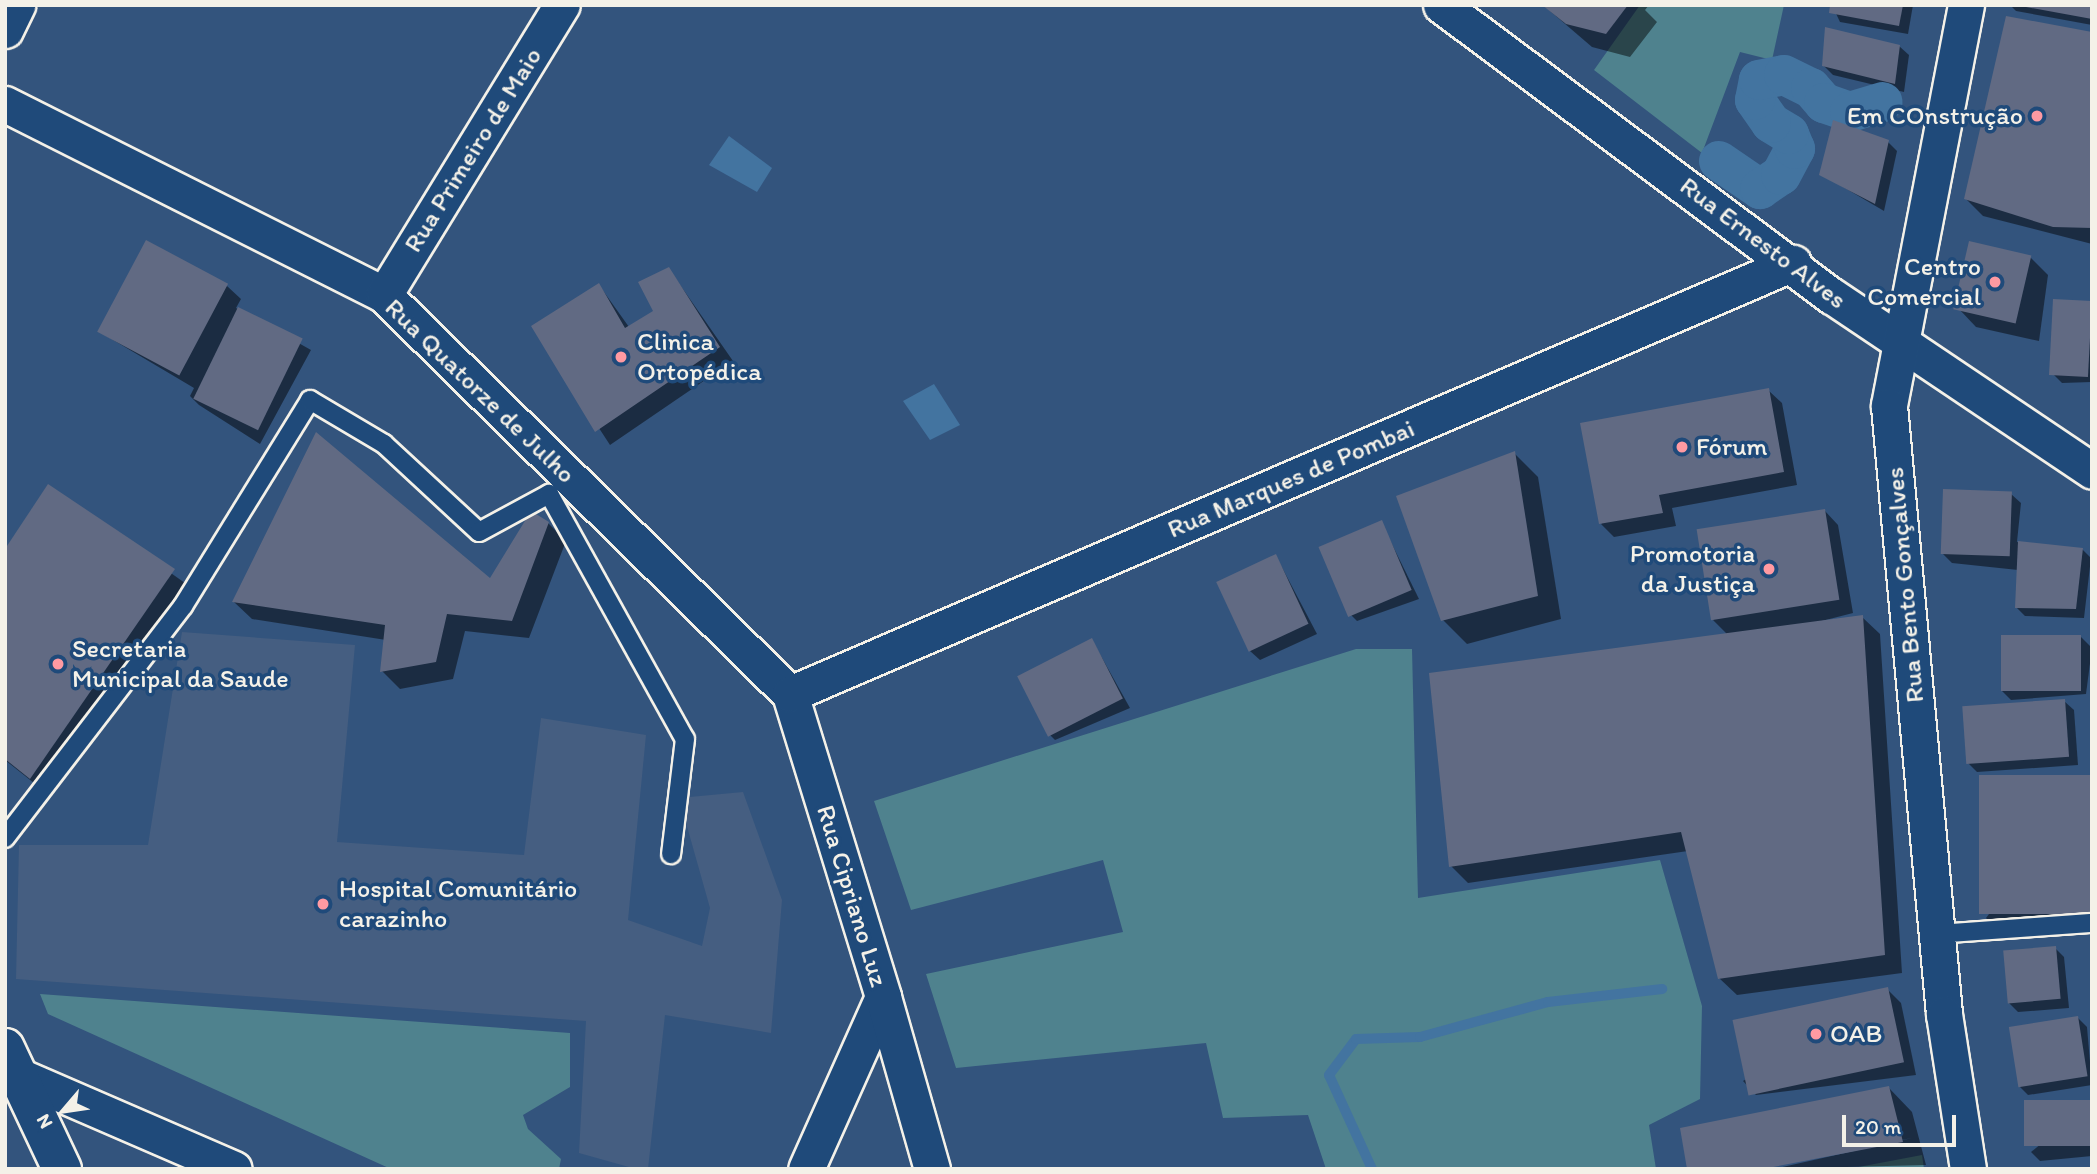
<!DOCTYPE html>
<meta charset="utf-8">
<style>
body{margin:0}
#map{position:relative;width:2097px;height:1174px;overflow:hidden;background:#33547d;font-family:Itim,sans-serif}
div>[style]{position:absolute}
.built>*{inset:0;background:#455e81}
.green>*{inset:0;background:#4f828e}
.water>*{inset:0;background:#4374a0}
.shadow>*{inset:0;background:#0007}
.stream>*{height:10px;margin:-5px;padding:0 5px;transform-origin:5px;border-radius:5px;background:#4374a0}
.canal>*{height:40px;margin:-20px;padding:0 20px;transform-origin:20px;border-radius:20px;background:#4374a0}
.building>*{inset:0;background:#616a83;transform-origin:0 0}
.roads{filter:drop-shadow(2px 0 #f4f1e8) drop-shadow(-2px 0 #f4f1e8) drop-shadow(0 2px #f4f1e8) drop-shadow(0 -2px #f4f1e8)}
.lane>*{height:18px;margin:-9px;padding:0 9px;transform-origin:9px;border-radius:9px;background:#1f4a7a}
.street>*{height:35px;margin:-17.5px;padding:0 17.5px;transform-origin:17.5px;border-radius:17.5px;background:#1f4a7a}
.secondary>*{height:38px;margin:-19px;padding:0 19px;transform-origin:19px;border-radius:19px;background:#1f4a7a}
.dots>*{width:19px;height:19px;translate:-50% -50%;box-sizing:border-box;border:4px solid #1f4a7a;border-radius:50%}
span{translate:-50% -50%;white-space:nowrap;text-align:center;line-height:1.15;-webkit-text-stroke:7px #1f4a7a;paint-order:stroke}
.poi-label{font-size:26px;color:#f4f1e8}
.right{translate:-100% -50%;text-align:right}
.left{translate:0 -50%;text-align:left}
.street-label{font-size:26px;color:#f4f1e8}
.frame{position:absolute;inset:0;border:7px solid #f4f1e8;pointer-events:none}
.north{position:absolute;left:28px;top:1076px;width:70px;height:70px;-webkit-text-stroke:5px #1f4a7a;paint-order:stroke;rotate:241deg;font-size:19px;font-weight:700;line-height:28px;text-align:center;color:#f4f1e8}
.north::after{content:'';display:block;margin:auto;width:24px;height:32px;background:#f4f1e8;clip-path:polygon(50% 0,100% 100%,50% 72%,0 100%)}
.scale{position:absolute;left:1842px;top:1115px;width:114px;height:32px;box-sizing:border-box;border:4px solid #f4f1e8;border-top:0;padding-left:9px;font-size:21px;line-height:24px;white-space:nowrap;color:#f4f1e8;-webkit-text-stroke:5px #1f4a7a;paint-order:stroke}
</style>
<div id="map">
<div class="built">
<i style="clip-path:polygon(182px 632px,355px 645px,337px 842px,524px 855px,541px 718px,646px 735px,628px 920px,702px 946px,710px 908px,679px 798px,743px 792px,782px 900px,771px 1033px,665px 1015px,648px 1169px,636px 1169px,579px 1153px,586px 1021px,16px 979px,19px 845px,148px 845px)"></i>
</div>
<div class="green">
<i style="clip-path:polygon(1640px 5px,1784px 5px,1772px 60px,1740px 52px,1702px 153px,1594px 70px)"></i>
<i style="clip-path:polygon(1356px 649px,1412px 649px,1418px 898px,1660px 860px,1702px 1006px,1700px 1099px,1649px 1125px,1656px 1169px,1326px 1169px,1308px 1115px,1223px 1118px,1206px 1043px,956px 1068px,926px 974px,1123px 932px,1103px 860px,911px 910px,874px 801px)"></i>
<i style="clip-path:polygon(40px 994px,570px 1033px,570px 1087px,523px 1115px,528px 1129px,561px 1159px,559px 1169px,391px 1169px,48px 1014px)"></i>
<i style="clip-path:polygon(1922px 1155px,1924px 1169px,1848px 1169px)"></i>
</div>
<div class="water">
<i style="clip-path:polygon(729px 136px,772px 168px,757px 192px,709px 165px)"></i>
<i style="clip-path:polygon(934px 384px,960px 425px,930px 440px,903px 401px)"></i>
</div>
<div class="shadow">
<i style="clip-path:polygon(1543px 5px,1649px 5px,1645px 10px,1657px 22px,1630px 57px,1592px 47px)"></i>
<i style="clip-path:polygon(1832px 5px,1913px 5px,1908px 34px,1840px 22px)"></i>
<i style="clip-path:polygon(2010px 5px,2092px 5px,2092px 25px,2016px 11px)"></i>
<i style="clip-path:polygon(2092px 34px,2092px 244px,1983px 216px,1965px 198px)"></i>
<i style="clip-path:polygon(1899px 46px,1909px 55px,1904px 92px,1833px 75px,1824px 66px)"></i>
<i style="clip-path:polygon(1888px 142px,1897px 151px,1884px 211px,1821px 174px)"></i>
<i style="clip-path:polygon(2030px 257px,2048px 275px,2039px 341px,1976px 327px,1959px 309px)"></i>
<i style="clip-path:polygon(669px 269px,733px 361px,610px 445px,533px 327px,599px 285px,629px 327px,656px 311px)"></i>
<i style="clip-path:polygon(227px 286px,241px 299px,236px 308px,311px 350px,260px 444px,199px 405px,190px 396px,194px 388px,103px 334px)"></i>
<i style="clip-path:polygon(2092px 303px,2092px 382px,2062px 383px,2053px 374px)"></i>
<i style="clip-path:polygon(1768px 390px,1782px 403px,1797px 485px,1672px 508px,1676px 526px,1614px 537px,1601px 524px)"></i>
<i style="clip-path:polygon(1514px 453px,1538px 477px,1561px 619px,1467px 644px,1443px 620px)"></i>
<i style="clip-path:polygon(48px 486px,192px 588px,49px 795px,5px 760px,5px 552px)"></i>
<i style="clip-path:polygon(2011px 494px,2021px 503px,2017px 542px,2082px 549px,2091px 558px,2084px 618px,2025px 616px,2016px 607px,2018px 570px,1952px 563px,1943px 554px)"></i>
<i style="clip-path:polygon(1825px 511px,1838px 525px,1853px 613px,1810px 624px,1862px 617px,1880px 634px,1902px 973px,1737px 995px,1719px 978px,1688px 851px,1468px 883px,1451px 866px,1728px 635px,1713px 620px)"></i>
<i style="clip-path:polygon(1381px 522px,1419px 599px,1357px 621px,1348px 612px)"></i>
<i style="clip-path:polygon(548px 523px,566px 541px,529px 638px,465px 631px,453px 679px,400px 689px,382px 671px,386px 640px,252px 619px,234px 602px,490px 580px)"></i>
<i style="clip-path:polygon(1276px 556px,1317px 634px,1260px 660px,1250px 651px)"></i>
<i style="clip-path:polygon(2081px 637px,2092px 648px,2086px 694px,2011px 700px,2002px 691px)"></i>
<i style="clip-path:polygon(1092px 640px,1130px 708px,1055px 740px,1046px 731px)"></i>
<i style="clip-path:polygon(2064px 701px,2074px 710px,2078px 765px,1977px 772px,1968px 763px)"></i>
<i style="clip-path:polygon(2092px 776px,2092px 932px,2004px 936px,1986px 918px)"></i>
<i style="clip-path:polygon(2055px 948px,2064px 957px,2069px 1008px,2018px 1012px,2009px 1003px)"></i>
<i style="clip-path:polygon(1887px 989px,1901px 1003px,1916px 1075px,1756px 1095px,1743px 1081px)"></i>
<i style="clip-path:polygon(2078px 1018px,2087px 1027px,2092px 1085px,2028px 1095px,2019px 1086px)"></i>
<i style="clip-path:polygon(1889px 1088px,1912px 1112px,1926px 1165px,1773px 1169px,1912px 1138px,1754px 1169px)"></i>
<i style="clip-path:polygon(2092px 1102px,2092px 1156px,2040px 1161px,2031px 1152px)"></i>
</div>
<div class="stream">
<i style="left:1372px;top:1169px;width:103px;rotate:-114.6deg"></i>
<i style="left:1329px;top:1075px;width:45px;rotate:-53.1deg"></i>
<i style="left:1356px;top:1039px;width:64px;rotate:-1.8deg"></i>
<i style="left:1420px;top:1037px;width:133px;rotate:-15.3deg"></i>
<i style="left:1548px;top:1002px;width:115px;rotate:-6.5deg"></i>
</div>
<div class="canal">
<i style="left:1719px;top:161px;width:50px;rotate:34.3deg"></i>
<i style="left:1760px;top:189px;width:25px;rotate:-34deg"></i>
<i style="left:1781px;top:175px;width:30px;rotate:-62deg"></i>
<i style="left:1795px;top:149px;width:16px;rotate:-112deg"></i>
<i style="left:1789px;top:134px;width:21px;rotate:-149deg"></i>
<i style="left:1771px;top:123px;width:28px;rotate:-125deg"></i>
<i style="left:1755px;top:100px;width:20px;rotate:-79deg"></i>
<i style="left:1759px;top:80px;width:25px;rotate:-11deg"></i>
<i style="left:1784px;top:75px;width:30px;rotate:26deg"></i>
<i style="left:1811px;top:88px;width:20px;rotate:49deg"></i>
<i style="left:1824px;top:103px;width:28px;rotate:19deg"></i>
<i style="left:1850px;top:112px;width:34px;rotate:-17deg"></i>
</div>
<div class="building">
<i style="clip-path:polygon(1542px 5px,1628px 5px,1606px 34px,1566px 24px)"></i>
<i style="clip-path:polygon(1830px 5px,1903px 5px,1899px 26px,1829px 13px)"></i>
<i style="clip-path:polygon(2092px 5px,2092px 19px,2026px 7px,2027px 5px)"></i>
<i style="clip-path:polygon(2006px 16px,2092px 32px,2092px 228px,2053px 227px,1964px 199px)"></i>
<i style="clip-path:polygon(1825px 27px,1900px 45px,1895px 84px,1822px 66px)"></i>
<i style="clip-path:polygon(1833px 120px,1889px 140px,1875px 204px,1819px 175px)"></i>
<i style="left:146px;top:240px;width:93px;height:104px;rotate:28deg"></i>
<i style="left:1969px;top:241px;width:64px;height:70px;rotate:13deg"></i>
<i style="clip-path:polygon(669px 267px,720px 347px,595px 432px,531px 326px,599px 283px,625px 328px,653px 311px,638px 282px)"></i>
<i style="left:2053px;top:299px;width:39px;height:76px;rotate:3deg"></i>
<i style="left:238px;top:307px;width:72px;height:102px;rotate:26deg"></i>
<i style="clip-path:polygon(1769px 388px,1784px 472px,1659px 495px,1663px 513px,1599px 524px,1580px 423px)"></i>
<i style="clip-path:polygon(316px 432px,490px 578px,531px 511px,549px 522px,512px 621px,447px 614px,436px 662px,380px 672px,385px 625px,232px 602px)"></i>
<i style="clip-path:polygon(1515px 451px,1538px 596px,1441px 621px,1396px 496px)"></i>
<i style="clip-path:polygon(48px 484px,175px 569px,30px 779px,5px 759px,5px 549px)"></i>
<i style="left:1943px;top:489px;width:69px;height:65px;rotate:2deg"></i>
<i style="left:1825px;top:509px;width:92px;height:130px;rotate:81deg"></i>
<i style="left:1382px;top:520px;width:76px;height:69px;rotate:67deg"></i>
<i style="clip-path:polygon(2018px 541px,2083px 548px,2076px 609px,2015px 608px)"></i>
<i style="left:1276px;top:554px;width:77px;height:66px;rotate:65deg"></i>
<i style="clip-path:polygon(1863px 615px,1885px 955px,1718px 979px,1681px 832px,1449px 867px,1429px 673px)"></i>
<i style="left:2001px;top:635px;width:80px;height:56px"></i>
<i style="left:1092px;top:638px;width:68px;height:84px;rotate:63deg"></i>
<i style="left:2065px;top:699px;width:58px;height:103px;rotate:86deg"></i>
<i style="left:2092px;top:775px;width:139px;height:113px;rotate:90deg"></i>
<i style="left:2056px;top:946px;width:53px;height:53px;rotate:85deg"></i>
<i style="left:1888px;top:987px;width:77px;height:159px;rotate:78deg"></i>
<i style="left:2078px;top:1016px;width:61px;height:70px;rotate:81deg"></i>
<i style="clip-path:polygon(1889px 1086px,1903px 1142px,1763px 1169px,1687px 1169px,1680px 1128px)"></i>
<i style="left:2092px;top:1100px;width:46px;height:68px;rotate:90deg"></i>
</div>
<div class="roads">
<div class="lane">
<i style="left:5px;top:838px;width:292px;rotate:-52.5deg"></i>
<i style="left:183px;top:606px;width:242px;rotate:-58.3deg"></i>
<i style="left:310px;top:400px;width:86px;rotate:30.7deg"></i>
<i style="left:384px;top:444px;width:129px;rotate:42.8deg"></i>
<i style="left:479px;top:532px;width:80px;rotate:-28.5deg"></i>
<i style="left:549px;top:494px;width:280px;rotate:61deg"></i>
<i style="left:685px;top:739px;width:116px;rotate:96.9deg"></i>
<i style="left:1937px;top:934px;width:155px;rotate:-4.1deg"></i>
</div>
<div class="street">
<i style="left:1441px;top:5px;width:487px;rotate:36.7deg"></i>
<i style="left:1832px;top:296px;width:313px;rotate:33.9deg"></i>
<i style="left:1966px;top:5px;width:408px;rotate:100.9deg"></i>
<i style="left:1889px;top:406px;width:610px;rotate:84.83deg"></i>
<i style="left:1944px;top:1014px;width:157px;rotate:81.2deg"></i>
<i style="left:5px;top:30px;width:28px;rotate:-64deg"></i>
<i style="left:5px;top:104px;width:424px;rotate:26.7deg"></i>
<i style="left:384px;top:295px;width:569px;rotate:44.5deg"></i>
<i style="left:790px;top:694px;width:317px;rotate:72.9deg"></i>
<i style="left:883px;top:997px;width:188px;rotate:114.1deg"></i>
<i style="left:384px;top:295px;width:340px;rotate:-58.5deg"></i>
<i style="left:790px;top:694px;width:1092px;rotate:-23.25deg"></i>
<i style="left:883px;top:997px;width:179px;rotate:74.1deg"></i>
<i style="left:17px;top:1075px;width:236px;rotate:23.4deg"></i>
</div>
<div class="secondary">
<i style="left:5px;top:1048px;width:134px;rotate:64.8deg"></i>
</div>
</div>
<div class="dots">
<i style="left:2037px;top:116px;background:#ff9aa2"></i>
<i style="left:1995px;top:282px;background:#ff9aa2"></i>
<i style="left:621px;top:357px;background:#ff9aa2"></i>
<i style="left:1682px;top:447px;background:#ff9aa2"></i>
<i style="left:1769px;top:569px;background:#ff9aa2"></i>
<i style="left:58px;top:664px;background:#ff9aa2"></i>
<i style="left:323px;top:904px;background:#ff9aa2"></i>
<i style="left:1816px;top:1034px;background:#ff9aa2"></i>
</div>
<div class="poi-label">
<span class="right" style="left:2023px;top:116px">Em COnstrução</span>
<span class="right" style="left:1981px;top:282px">Centro<br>Comercial</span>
<span class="left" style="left:637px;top:357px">Clinica<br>Ortopédica</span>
<span class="left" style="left:1696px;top:447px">Fórum</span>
<span class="right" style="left:1755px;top:569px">Promotoria<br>da Justiça</span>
<span class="left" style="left:72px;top:664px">Secretaria<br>Municipal da Saude</span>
<span class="left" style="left:339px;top:904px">Hospital Comunitário<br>carazinho</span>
<span class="left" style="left:1830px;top:1034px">OAB</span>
</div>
<div class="street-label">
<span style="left:473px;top:150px;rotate:-58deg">Rua Primeiro de Maio</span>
<span style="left:1763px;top:243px;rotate:37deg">Rua Ernesto Alves</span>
<span style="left:480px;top:391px;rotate:44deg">Rua Quatorze de Julho</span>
<span style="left:1291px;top:479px;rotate:-23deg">Rua Marques de Pombai</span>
<span style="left:1905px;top:585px;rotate:-95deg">Rua Bento Gonçalves</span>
<span style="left:852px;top:896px;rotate:73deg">Rua Cipriano Luz</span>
</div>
<div class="frame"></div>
<div class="north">N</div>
<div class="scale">20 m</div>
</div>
